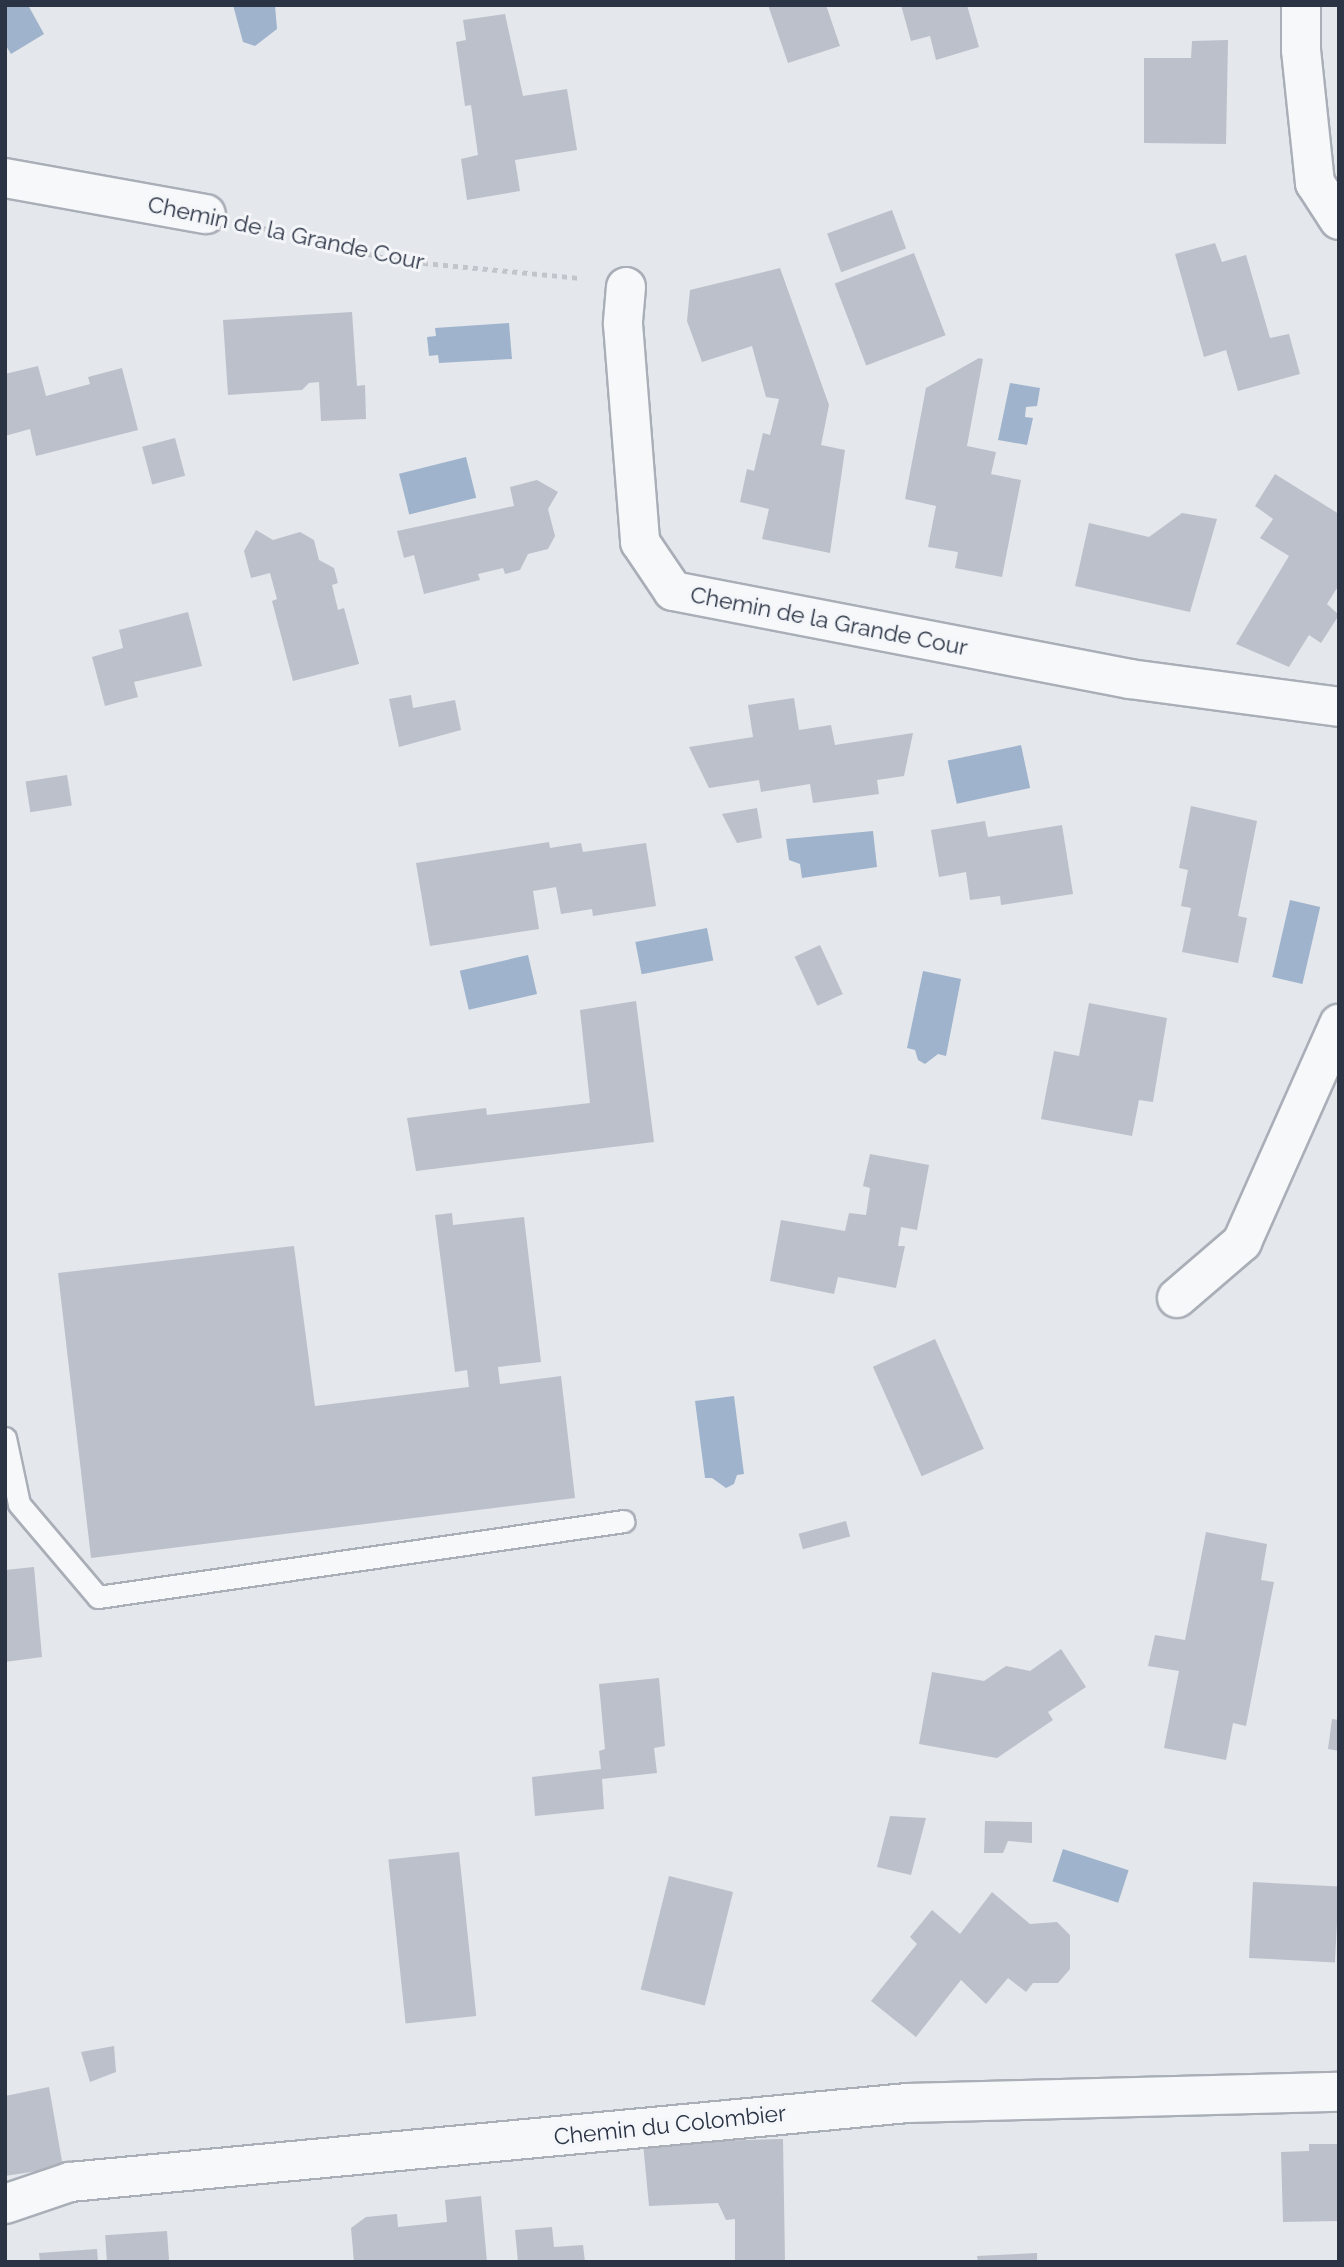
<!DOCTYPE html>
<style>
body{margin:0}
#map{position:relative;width:1344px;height:2267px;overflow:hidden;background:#e4e7ec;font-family:Raleway,sans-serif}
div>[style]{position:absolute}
.water>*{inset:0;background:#9fb4cc;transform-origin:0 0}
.building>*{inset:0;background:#bbc0ca;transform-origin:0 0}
.path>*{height:4.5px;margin-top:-2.25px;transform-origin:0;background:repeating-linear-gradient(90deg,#c2c5cb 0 5px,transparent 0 10px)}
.roads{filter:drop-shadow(2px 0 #a9aeb7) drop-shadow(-2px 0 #a9aeb7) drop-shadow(0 2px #a9aeb7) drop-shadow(0 -2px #a9aeb7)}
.service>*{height:21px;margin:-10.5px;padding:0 10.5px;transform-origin:10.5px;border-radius:10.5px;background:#f7f8fa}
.minor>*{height:38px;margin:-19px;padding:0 19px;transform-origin:19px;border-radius:19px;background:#f7f8fa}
span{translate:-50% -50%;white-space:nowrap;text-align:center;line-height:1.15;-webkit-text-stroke:6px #f4f6f9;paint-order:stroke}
.street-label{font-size:23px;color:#2b3445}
.frame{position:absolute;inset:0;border:7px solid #2b3445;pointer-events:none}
</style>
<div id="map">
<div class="water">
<i style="clip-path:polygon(5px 5px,28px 5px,44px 34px,11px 54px,5px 44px)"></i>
<i style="clip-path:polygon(233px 5px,275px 5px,277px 29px,255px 46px,243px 42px)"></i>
<i style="clip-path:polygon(509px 323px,512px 359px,439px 363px,438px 355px,429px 356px,427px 337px,436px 336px,435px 328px)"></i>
<i style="clip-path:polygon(1010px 383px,1040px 388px,1037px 406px,1026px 407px,1025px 417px,1033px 418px,1027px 445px,998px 440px)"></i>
<i style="left:466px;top:457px;width:42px;height:69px;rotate:76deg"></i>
<i style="left:1021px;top:745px;width:44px;height:75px;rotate:78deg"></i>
<i style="clip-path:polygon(873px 831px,877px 867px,802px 878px,800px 864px,789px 860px,786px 839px)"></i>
<i style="left:1290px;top:900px;width:31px;height:79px;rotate:13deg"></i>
<i style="left:707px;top:928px;width:33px;height:73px;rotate:79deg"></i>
<i style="left:528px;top:955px;width:40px;height:70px;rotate:77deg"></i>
<i style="clip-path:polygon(923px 971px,961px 979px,946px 1056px,938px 1054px,925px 1064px,918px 1060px,915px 1050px,907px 1048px)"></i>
<i style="clip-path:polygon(734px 1396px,744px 1474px,737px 1475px,734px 1484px,726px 1488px,712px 1478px,705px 1478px,695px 1401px)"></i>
<i style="left:1063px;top:1849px;width:69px;height:34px;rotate:18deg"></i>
</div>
<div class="building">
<i style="clip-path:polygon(768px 5px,826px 5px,840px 46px,788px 63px)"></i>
<i style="clip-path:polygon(901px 5px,967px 5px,979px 47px,936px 60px,930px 36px,911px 41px)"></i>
<i style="clip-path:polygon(505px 14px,523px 96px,567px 89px,577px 150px,515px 160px,520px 191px,467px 200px,461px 159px,478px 155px,471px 105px,465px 106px,456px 42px,466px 40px,463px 20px)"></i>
<i style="clip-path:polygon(1228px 40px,1226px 144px,1144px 143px,1144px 58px,1191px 58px,1192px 41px)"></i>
<i style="left:892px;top:210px;width:41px;height:69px;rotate:70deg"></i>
<i style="clip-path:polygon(1215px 243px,1222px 262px,1246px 255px,1270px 338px,1289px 334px,1300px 374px,1238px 391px,1226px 350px,1204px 357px,1175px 254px)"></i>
<i style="left:914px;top:253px;width:88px;height:85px;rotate:69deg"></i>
<i style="clip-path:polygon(780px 268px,829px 405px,821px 445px,845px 450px,830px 553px,762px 539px,769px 509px,740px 502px,747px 469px,754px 471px,763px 433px,770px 435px,779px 399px,766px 397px,752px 346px,702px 362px,687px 321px,690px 290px)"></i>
<i style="clip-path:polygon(352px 312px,357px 386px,365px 385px,366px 419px,321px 421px,319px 382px,309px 383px,302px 390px,228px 395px,223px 320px)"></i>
<i style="clip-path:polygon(979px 358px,983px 359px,967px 446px,996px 452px,991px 474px,1021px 480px,1002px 577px,955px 568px,958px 552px,928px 547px,936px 506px,905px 499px,926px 388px)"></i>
<i style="clip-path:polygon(38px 366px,46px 396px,90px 384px,88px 377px,122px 368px,138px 430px,36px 456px,30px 429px,5px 436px,5px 374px)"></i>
<i style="left:175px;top:438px;width:39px;height:34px;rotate:75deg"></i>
<i style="clip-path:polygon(1275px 474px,1339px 514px,1339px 585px,1327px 604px,1339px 615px,1321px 643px,1309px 635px,1289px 667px,1236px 644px,1289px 556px,1260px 538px,1273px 519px,1255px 506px)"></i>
<i style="clip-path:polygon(537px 480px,558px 492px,548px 509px,555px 536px,548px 549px,528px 554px,520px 570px,505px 574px,503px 568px,478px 574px,480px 580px,424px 594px,414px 555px,404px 558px,397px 531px,514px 506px,510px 487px)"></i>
<i style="clip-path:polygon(1182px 513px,1217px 519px,1190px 612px,1075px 586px,1089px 523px,1149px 537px)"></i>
<i style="clip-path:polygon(256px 530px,273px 540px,300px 532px,314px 540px,319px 560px,334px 568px,338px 583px,332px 585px,338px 610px,344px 608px,359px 664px,293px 681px,272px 601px,277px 599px,270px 573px,251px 578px,244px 551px)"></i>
<i style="clip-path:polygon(188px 612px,202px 666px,134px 682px,138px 697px,105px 706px,92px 657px,123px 648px,119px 630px)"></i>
<i style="clip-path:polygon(411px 695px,413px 708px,455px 700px,461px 730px,399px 747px,389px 699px)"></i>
<i style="clip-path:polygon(794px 698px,799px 730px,831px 725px,835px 745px,913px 733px,904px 776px,877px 780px,879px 794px,813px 803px,810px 784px,761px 792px,759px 780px,709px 788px,689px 747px,753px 737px,748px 705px)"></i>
<i style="left:67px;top:775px;width:31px;height:42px;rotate:81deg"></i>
<i style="clip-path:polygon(1191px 806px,1257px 821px,1238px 916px,1247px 918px,1238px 963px,1182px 952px,1191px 908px,1181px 906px,1188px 870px,1179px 868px)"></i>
<i style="clip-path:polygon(757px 808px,762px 838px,737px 843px,722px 814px)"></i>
<i style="clip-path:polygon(985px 821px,988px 837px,1062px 825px,1073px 894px,1001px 905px,1000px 896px,970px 900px,966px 872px,939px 877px,931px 830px)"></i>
<i style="clip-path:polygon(549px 842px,550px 848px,581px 843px,583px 852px,646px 843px,656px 906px,593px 916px,592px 909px,561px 914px,556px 887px,533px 891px,539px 929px,430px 946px,416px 863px)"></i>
<i style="left:820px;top:945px;width:54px;height:28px;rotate:65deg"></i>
<i style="clip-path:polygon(636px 1001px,654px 1142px,416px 1171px,407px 1118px,486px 1108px,487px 1115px,590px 1103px,580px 1010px)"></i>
<i style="clip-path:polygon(1089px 1003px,1167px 1018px,1153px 1102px,1139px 1100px,1132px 1136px,1041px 1119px,1054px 1051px,1079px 1056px)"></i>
<i style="clip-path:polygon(870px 1154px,929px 1165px,917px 1230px,901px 1227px,898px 1246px,905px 1246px,896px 1288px,838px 1277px,834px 1294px,770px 1281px,781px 1220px,845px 1231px,849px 1213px,866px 1215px,870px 1188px,863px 1186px)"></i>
<i style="clip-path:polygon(452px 1213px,453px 1225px,524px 1217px,541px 1362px,498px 1367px,500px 1384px,561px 1376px,575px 1498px,91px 1558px,58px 1273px,294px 1246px,315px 1406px,469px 1387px,467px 1370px,455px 1372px,435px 1215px)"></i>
<i style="left:935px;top:1339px;width:120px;height:68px;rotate:66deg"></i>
<i style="left:846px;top:1521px;width:16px;height:49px;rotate:75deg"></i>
<i style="clip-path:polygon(1206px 1532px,1267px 1544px,1261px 1580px,1274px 1582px,1246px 1726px,1233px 1723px,1226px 1760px,1164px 1748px,1179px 1671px,1148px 1666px,1155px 1635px,1185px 1640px)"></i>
<i style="clip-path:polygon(34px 1567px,42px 1657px,5px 1662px,5px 1570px)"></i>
<i style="clip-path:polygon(1061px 1649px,1086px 1687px,1048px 1712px,1053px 1720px,997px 1758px,919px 1744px,932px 1672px,984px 1681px,1006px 1666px,1030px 1671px)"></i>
<i style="clip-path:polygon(659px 1678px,665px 1746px,654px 1748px,657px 1773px,602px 1779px,604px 1809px,535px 1816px,532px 1777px,601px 1769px,599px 1751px,605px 1749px,599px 1684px)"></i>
<i style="clip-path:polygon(1332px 1719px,1339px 1720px,1339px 1751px,1328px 1749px)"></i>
<i style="clip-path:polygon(890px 1816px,926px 1818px,911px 1875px,877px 1867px)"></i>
<i style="clip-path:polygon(985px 1821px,1032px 1822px,1032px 1843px,1008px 1841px,1003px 1853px,984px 1853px)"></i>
<i style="left:459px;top:1852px;width:165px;height:71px;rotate:84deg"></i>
<i style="left:669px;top:1876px;width:66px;height:117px;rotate:14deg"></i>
<i style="left:1253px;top:1882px;width:86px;height:76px;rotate:3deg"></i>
<i style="clip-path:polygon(992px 1892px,1030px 1924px,1057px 1922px,1070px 1935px,1070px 1969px,1058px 1983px,1033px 1983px,1026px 1992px,1008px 1978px,986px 2004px,961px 1980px,916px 2037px,871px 2001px,917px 1944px,910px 1937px,932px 1910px,960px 1934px)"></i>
<i style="clip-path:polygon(114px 2046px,116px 2072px,90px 2082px,81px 2052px)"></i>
<i style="clip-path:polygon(49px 2087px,63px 2167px,5px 2176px,5px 2096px)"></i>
<i style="clip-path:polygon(783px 2139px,785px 2262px,735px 2262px,735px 2219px,726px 2220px,718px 2203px,649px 2206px,643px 2143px)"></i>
<i style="clip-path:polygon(1309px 2144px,1339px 2144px,1339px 2221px,1283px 2222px,1281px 2152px,1309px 2151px)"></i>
<i style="clip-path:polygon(481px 2196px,487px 2262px,354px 2262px,351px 2228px,366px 2217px,397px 2214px,398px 2227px,447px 2222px,445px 2200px)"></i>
<i style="clip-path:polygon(552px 2227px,554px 2247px,583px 2245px,585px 2262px,518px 2262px,515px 2230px)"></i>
<i style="left:167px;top:2231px;width:31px;height:62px;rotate:86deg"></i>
<i style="clip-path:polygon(97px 2249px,98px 2262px,40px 2262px,39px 2253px)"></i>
<i style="clip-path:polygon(1037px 2253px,1037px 2262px,978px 2262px,977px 2256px)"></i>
</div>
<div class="path">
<i style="left:251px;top:225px;width:146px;rotate:13.8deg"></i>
<i style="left:393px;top:260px;width:189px;rotate:5.5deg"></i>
</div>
<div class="roads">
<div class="service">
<i style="left:5px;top:1438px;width:67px;rotate:78deg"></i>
<i style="left:19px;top:1504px;width:122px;rotate:49.7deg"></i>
<i style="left:98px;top:1597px;width:531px;rotate:-8.22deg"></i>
</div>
<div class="minor">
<i style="left:1301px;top:5px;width:45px;rotate:90deg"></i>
<i style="left:1301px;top:50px;width:134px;rotate:84deg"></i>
<i style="left:1315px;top:183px;width:44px;rotate:57deg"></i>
<i style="left:5px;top:178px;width:204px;rotate:10.2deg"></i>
<i style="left:626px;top:287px;width:37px;rotate:95deg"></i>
<i style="left:623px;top:324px;width:219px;rotate:85.5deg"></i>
<i style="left:640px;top:542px;width:59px;rotate:56deg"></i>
<i style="left:673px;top:591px;width:465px;rotate:10.9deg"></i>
<i style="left:1130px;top:679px;width:211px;rotate:7.6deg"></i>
<i style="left:1177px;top:1298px;width:86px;rotate:-40.7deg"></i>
<i style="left:1242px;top:1242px;width:239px;rotate:-66deg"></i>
<i style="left:5px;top:2204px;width:69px;rotate:-18.7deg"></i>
<i style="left:70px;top:2182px;width:841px;rotate:-5.39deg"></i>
<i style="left:907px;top:2103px;width:432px;rotate:-1.5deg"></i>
</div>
</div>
<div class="street-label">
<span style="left:286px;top:233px;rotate:12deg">Chemin de la Grande Cour</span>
<span style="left:829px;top:621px;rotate:11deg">Chemin de la Grande Cour</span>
<span style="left:670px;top:2125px;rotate:-6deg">Chemin du Colombier</span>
</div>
<div class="frame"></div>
</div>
